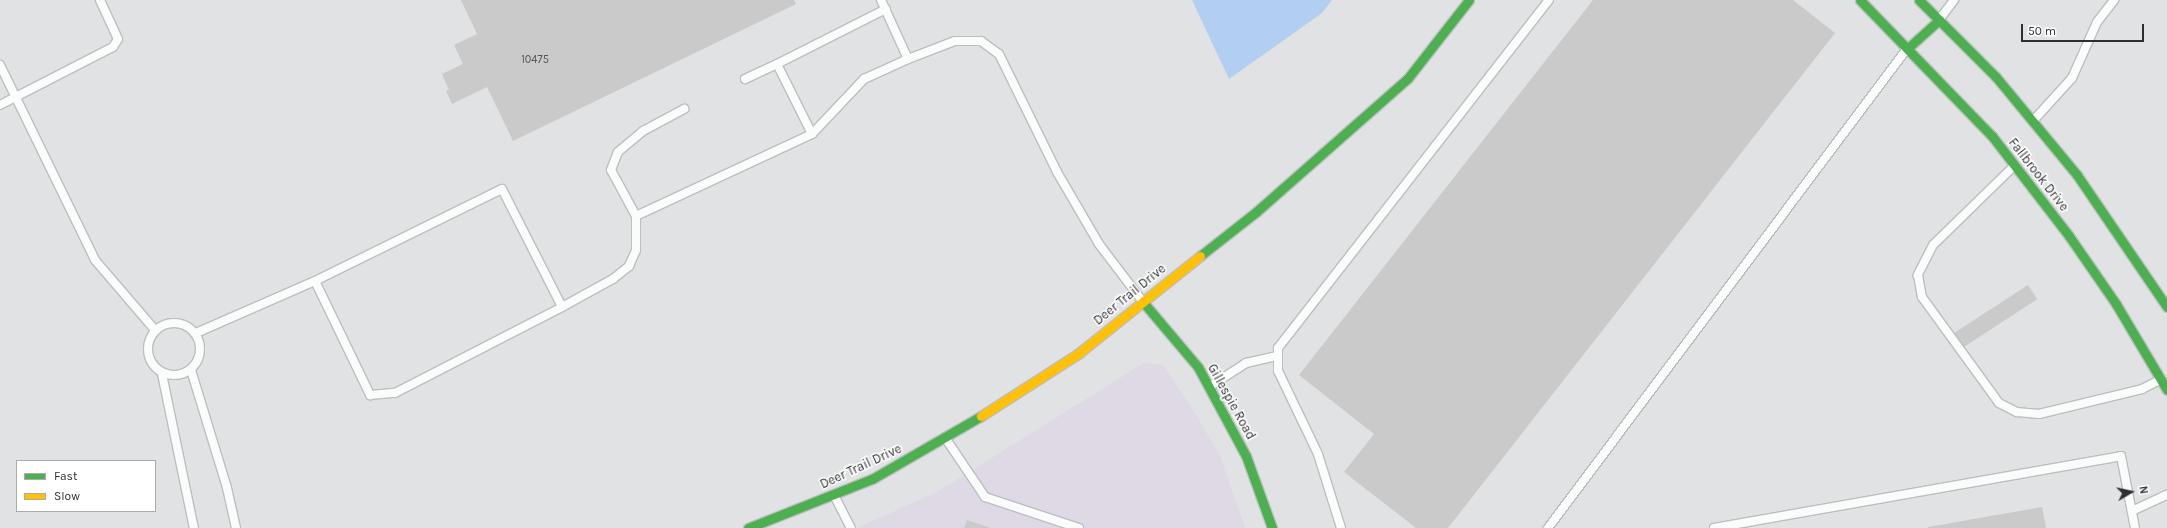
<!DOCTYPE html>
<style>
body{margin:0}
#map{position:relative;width:2167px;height:528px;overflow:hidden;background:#e0e2e4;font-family:Karla,sans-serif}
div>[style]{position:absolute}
.industrial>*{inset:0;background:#dfd9e5}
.water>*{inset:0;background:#b2cef1}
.building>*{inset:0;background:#cacaca;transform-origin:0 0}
.roads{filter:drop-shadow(1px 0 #bdbec0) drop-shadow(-1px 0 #bdbec0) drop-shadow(0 1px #bdbec0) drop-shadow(0 -1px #bdbec0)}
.lane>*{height:8px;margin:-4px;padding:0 4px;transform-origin:4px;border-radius:4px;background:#fafbfb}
.lane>.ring{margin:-4px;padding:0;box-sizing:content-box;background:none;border:8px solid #fafbfb;border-radius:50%}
.fast>*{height:9px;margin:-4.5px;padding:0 4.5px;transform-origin:4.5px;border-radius:4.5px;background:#4caf50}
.slow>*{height:9px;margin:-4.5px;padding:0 4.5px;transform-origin:4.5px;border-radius:4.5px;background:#ffc107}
span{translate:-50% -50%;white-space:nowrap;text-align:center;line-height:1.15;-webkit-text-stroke:3px #fff;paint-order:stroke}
.number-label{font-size:11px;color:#555656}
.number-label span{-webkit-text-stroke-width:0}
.street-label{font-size:13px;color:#2d2e2f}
.legend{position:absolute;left:16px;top:460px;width:140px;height:52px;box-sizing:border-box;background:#fff;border:1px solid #ababac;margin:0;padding:5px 7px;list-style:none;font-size:12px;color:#2d2e2f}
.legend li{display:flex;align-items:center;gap:8px;height:20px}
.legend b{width:20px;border:1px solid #ababac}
.north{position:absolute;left:2111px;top:472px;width:40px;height:40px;-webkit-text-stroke:3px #fff;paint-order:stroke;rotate:81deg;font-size:11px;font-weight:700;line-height:16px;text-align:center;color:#2d2e2f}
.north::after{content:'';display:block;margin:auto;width:14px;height:18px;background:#2d2e2f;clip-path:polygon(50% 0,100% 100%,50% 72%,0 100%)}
.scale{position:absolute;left:2021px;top:24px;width:123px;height:18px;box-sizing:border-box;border:2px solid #2d2e2f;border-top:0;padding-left:5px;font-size:12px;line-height:14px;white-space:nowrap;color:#2d2e2f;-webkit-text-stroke:3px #fff;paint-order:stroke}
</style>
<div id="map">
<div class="industrial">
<i style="clip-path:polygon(1144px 363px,1163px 365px,1198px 418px,1220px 456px,1245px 528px,857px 528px,937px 492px)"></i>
</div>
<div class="water">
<i style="clip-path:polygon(1192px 0,1332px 0,1322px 13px,1229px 79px)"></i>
</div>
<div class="building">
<i style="clip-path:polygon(461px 0,794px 0,796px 4px,513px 141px,487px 87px,452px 104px,446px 91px,449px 90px,442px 74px,463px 64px,454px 45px,477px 34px)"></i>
<i style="clip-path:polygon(1593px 0,1793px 0,1835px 33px,1448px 528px,1416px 528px,1344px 472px,1374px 434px,1299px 375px)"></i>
<i style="left:2028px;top:285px;width:17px;height:89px;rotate:57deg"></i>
<i style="clip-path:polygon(2042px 507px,2046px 528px,1928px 528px,1928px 527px)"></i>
<i style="clip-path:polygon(967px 520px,991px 528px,964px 528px)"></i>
</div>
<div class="roads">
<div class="lane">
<i style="left:1939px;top:20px;width:25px;rotate:-53deg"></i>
<i style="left:908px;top:59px;width:50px;rotate:-21deg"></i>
<i style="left:955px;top:41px;width:26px"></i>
<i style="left:981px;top:41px;width:22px;rotate:36deg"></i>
<i style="left:999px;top:54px;width:131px;rotate:63.8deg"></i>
<i style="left:1057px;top:172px;width:83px;rotate:59.7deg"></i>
<i style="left:1099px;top:244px;width:73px;rotate:52.8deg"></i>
<i style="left:0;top:65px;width:217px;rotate:64deg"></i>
<i style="left:95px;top:260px;width:92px;rotate:49.4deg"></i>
<i style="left:745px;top:79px;width:35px;rotate:-25deg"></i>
<i style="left:0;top:105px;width:127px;rotate:-27.2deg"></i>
<i style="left:113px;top:47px;width:9px;rotate:-58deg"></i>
<i style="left:118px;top:39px;width:43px;rotate:-114.8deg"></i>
<i style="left:2033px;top:121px;width:58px;rotate:-47.8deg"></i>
<i style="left:2072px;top:78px;width:61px;rotate:-65.9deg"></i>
<i style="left:2097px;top:22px;width:28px;rotate:-52deg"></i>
<i style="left:812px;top:134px;width:78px;rotate:-116.6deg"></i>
<i style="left:777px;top:64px;width:122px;rotate:-26.8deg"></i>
<i style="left:2014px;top:166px;width:113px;rotate:135.7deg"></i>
<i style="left:1933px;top:245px;width:34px;rotate:117deg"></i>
<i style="left:1918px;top:275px;width:22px;rotate:80deg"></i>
<i style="left:1922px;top:297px;width:131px;rotate:54deg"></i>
<i style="left:1999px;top:403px;width:20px;rotate:27deg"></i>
<i style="left:2017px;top:412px;width:22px;rotate:5deg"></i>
<i style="left:2039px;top:414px;width:106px;rotate:-13.6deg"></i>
<i style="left:2142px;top:389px;width:20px;rotate:-27deg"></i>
<i style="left:636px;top:216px;width:52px;rotate:-118.5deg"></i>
<i style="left:611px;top:170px;width:19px;rotate:-69deg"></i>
<i style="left:618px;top:152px;width:33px;rotate:-40deg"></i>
<i style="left:643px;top:131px;width:47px;rotate:-28.2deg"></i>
<i style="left:315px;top:281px;width:127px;rotate:64.2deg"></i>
<i style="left:370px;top:395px;width:25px;rotate:-5deg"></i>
<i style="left:395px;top:393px;width:188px;rotate:-27.2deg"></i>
<i class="ring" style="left:148px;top:323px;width:44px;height:44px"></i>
<i style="left:196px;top:333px;width:130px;rotate:-23.6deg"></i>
<i style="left:315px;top:281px;width:208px;rotate:-26.2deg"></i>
<i style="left:502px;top:189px;width:132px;rotate:63deg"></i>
<i style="left:562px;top:307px;width:58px;rotate:-28.8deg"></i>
<i style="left:613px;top:279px;width:21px;rotate:-39deg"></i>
<i style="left:629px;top:266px;width:17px;rotate:-66deg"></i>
<i style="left:636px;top:250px;width:34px;rotate:-90deg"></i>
<i style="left:636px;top:216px;width:194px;rotate:-25deg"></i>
<i style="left:812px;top:134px;width:76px;rotate:-46.6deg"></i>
<i style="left:864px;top:79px;width:48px;rotate:-24.4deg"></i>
<i style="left:908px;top:59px;width:65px;rotate:-114.6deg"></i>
<i style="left:191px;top:370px;width:123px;rotate:73deg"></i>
<i style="left:227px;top:488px;width:41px;rotate:77.3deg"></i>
<i style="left:162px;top:374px;width:157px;rotate:78.3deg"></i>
<i style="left:1209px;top:387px;width:44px;rotate:-33deg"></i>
<i style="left:1246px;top:363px;width:31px;rotate:-13deg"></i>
<i style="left:946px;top:439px;width:70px;rotate:56.1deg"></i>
<i style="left:985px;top:497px;width:99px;rotate:18.3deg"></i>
<i style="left:834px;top:495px;width:37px;rotate:63deg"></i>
<i style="left:2132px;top:511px;width:38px;rotate:-25deg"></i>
<i style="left:1341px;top:528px;width:77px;rotate:-107.3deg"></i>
<i style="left:1318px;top:454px;width:92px;rotate:-115.7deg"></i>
<i style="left:1278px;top:371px;width:23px;rotate:-90deg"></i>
<i style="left:1278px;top:348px;width:441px;rotate:-52.1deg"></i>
<i style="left:1548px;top:528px;width:597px;rotate:-53.17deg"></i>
<i style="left:1714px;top:528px;width:413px;rotate:-10deg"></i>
<i style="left:2121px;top:456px;width:73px;rotate:79deg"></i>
</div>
<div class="fast">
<i style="left:1860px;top:0;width:190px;rotate:45.9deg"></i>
<i style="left:1992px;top:136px;width:126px;rotate:52.4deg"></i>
<i style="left:2069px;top:236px;width:83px;rotate:55.3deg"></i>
<i style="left:2116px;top:304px;width:100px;rotate:59.3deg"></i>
<i style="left:1919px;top:0;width:109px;rotate:45deg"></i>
<i style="left:1996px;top:77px;width:127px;rotate:50.4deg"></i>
<i style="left:2077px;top:175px;width:160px;rotate:55.7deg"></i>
<i style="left:1908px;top:48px;width:42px;rotate:-42.1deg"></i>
<i style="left:1200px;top:256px;width:71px;rotate:-38.2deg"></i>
<i style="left:1256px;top:212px;width:203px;rotate:-41.4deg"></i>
<i style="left:1408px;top:78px;width:99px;rotate:-52deg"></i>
<i style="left:1143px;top:302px;width:85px;rotate:49.8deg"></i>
<i style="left:1198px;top:367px;width:101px;rotate:61.7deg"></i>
<i style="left:1246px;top:456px;width:77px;rotate:70.1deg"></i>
<i style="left:748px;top:528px;width:133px;rotate:-21.6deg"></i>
<i style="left:872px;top:479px;width:126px;rotate:-30deg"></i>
</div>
<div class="slow">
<i style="left:981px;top:416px;width:117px;rotate:-32.7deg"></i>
<i style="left:1079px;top:353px;width:155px;rotate:-38.7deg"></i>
</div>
</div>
<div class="number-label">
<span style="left:535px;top:60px">10475</span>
</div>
<div class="street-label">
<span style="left:2038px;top:175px;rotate:52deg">Fallbrook Drive</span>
<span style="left:1130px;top:295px;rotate:-39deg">Deer Trail Drive</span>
<span style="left:1231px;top:402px;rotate:61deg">Gillespie Road</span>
<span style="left:861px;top:467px;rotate:-25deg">Deer Trail Drive</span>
</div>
<ul class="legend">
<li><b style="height:5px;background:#4caf50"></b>Fast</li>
<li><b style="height:5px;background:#ffc107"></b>Slow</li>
</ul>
<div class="north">N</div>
<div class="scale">50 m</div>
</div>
